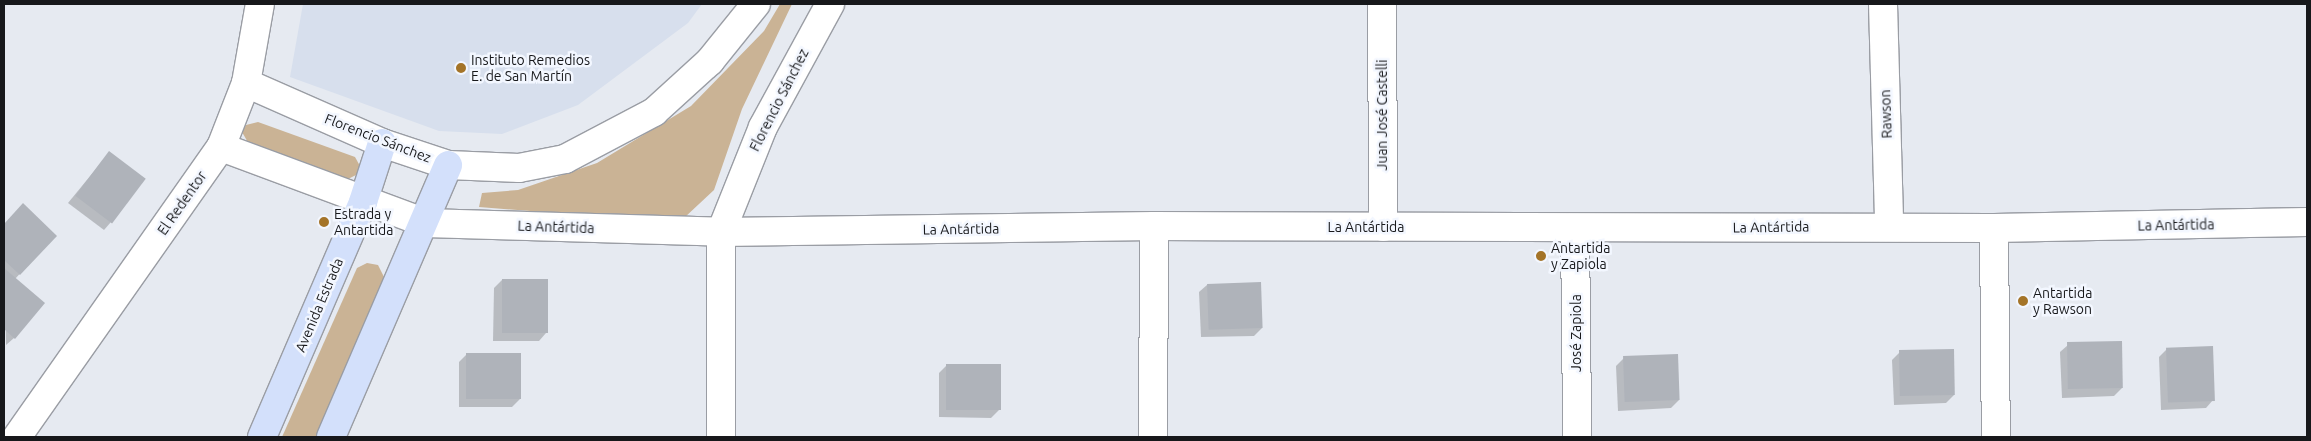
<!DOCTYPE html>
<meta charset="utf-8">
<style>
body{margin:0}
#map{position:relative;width:2311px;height:441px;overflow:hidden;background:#e6eaf1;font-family:Ubuntu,sans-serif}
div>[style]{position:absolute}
.built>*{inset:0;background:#d7dfed}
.green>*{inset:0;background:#cab395}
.shadow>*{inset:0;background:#0003}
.building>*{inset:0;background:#afb3ba;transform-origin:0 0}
.roads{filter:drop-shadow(1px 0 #9a9da4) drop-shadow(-1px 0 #9a9da4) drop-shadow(0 1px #9a9da4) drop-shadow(0 -1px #9a9da4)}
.minor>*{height:28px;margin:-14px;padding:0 14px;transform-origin:14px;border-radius:14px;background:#fff}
.secondary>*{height:28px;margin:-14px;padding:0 14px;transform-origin:14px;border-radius:14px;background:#d3e0fb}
.dots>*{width:14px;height:14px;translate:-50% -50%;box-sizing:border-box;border:2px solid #f3f7ff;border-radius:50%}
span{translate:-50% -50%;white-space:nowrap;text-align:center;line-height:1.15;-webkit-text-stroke:5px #f3f7ff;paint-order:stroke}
.poi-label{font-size:14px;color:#17181b}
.left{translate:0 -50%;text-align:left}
.street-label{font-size:14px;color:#17181b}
.frame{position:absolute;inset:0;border:5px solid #17181b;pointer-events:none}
</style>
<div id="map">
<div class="built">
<i style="clip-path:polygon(303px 4px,702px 4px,688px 23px,578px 105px,502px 134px,439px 131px,290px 77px)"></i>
</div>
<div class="green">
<i style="clip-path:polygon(780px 4px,792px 4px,742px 109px,714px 190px,684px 218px,659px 221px,479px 207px,482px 193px,518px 190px,597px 163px,691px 106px,764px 31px)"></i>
<i style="clip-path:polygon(258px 122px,355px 157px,360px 166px,358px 174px,348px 179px,250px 146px,242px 132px,246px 125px)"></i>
<i style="clip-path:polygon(367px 263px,378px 265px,385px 279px,316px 437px,282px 437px,357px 268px)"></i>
</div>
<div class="shadow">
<i style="clip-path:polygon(109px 153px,111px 222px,104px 230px,68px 203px)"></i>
<i style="clip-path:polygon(23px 205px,55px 236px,15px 279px,14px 338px,6px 345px,4px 225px)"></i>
<i style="clip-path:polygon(502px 280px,546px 333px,539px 341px,493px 341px,494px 288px)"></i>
<i style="clip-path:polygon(1207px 285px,1262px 328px,1254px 336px,1201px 337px,1199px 292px)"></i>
<i style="clip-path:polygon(2068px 345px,2122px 388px,2114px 396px,2062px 398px,2060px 352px)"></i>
<i style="clip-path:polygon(2167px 349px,2213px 400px,2206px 408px,2161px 410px,2159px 357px)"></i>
<i style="clip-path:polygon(1900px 352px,1954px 395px,1946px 403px,1894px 405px,1892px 360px)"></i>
<i style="clip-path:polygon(467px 354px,520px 399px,512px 407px,459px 407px,459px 362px)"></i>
<i style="clip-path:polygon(1624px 358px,1679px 400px,1671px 408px,1618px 411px,1616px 366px)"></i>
<i style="clip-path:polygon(947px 365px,999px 410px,991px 418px,939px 417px,939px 373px)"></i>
</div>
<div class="building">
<i style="left:109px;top:151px;width:46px;height:56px;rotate:37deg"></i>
<i style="clip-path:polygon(23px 203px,57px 236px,20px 275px,4px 260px,4px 224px)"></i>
<i style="clip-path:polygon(4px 268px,45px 303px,15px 339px,4px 329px)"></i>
<i style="left:502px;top:279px;width:46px;height:54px"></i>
<i style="left:1261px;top:282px;width:46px;height:54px;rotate:88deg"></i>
<i style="left:2122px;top:341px;width:47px;height:55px;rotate:89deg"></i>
<i style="left:2213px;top:346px;width:55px;height:47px;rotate:88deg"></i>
<i style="left:1954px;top:349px;width:46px;height:55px;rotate:89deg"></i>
<i style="left:466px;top:353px;width:55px;height:46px"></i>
<i style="left:1678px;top:354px;width:46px;height:55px;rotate:88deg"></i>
<i style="left:946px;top:364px;width:55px;height:46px"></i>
</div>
<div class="roads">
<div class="minor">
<i style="left:1382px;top:4px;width:223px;rotate:89.7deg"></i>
<i style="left:1883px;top:4px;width:221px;rotate:88.4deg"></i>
<i style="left:246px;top:83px;width:149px;rotate:23.8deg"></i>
<i style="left:382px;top:143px;width:70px;rotate:18.4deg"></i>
<i style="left:448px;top:165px;width:71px;rotate:2.4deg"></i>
<i style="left:519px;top:168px;width:47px;rotate:-11.1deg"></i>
<i style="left:565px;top:159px;width:101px;rotate:-27.8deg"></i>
<i style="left:654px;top:112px;width:76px;rotate:-42.3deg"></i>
<i style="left:710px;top:61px;width:73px;rotate:-51.1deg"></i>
<i style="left:221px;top:147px;width:218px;rotate:20.4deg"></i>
<i style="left:425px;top:223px;width:296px;rotate:1.7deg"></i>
<i style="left:721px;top:232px;width:433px;rotate:-0.8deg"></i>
<i style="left:1154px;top:226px;width:840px;rotate:0.14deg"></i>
<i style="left:1994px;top:228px;width:313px;rotate:-1.1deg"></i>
<i style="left:1994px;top:228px;width:209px;rotate:89.5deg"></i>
<i style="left:1575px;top:229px;width:208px;rotate:89.4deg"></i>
<i style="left:17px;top:437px;width:355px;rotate:-54.9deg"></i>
<i style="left:221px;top:147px;width:69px;rotate:-68.7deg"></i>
<i style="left:246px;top:83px;width:80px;rotate:-80deg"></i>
<i style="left:721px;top:437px;width:205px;rotate:-90deg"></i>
<i style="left:721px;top:232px;width:113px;rotate:-68.2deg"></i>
<i style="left:763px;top:127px;width:140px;rotate:-61.4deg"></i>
<i style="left:1153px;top:437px;width:211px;rotate:-89.7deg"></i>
</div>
<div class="secondary">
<i style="left:262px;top:437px;width:256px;rotate:-66.7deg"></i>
<i style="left:363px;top:202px;width:62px;rotate:-72.1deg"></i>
<i style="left:331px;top:437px;width:296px;rotate:-66.7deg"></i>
</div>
</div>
<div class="dots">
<i style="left:461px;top:68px;background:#a47428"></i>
<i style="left:324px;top:222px;background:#a47428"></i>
<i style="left:1541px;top:256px;background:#a47428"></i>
<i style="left:2023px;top:301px;background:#a47428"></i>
</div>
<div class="poi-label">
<span class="left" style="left:471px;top:68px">Instituto Remedios<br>E. de San Martín</span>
<span class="left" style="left:334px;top:222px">Estrada y<br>Antartida</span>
<span class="left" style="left:1551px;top:256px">Antartida<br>y Zapiola</span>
<span class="left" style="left:2033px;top:301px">Antartida<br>y Rawson</span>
</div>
<div class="street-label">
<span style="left:779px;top:100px;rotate:-63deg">Florencio Sánchez</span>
<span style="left:1886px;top:114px;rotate:-92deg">Rawson</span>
<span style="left:1382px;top:115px;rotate:-90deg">Juan José Castelli</span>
<span style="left:378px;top:138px;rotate:21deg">Florencio Sánchez</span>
<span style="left:182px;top:203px;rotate:-55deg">El Redentor</span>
<span style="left:2176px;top:225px;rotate:-1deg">La Antártida</span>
<span style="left:556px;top:227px;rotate:2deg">La Antártida</span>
<span style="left:1366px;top:227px">La Antártida</span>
<span style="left:1771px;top:227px;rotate:-1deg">La Antártida</span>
<span style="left:961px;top:229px;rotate:-1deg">La Antártida</span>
<span style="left:319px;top:305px;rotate:-67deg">Avenida Estrada</span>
<span style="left:1576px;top:333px;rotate:-90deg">José Zapiola</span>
</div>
<div class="frame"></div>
</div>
